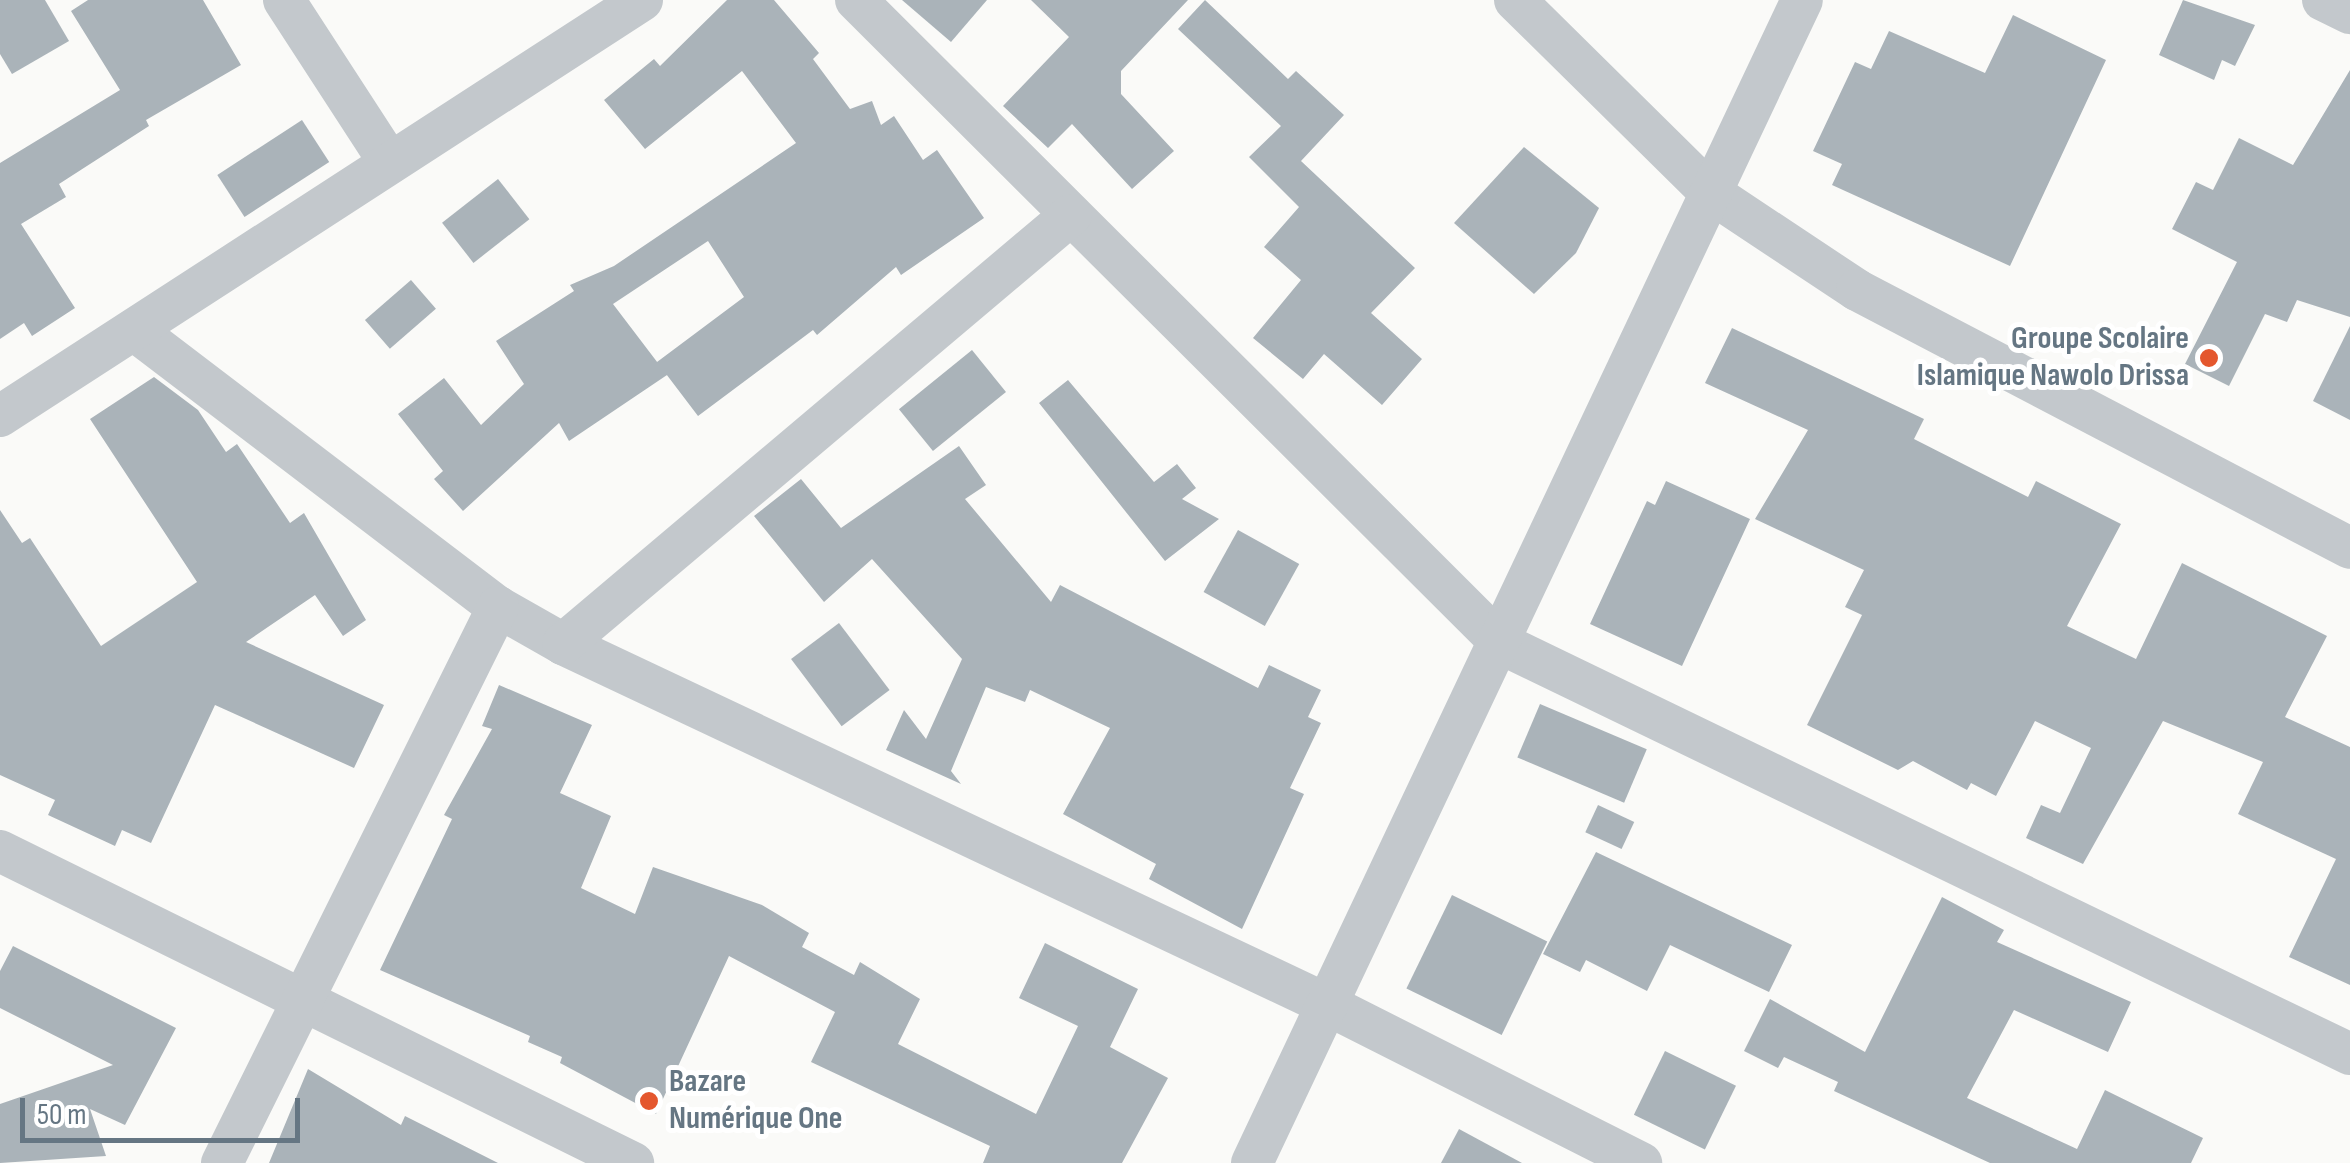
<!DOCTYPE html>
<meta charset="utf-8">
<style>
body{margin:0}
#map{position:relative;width:2350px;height:1163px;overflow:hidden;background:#fafaf8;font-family:"Sofia Sans Condensed",sans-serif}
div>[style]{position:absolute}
.building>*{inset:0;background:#aab3b9;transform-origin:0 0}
.street>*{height:42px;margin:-21px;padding:0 21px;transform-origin:21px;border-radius:21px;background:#c3c8cc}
.dots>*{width:28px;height:28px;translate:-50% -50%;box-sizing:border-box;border:5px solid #fff;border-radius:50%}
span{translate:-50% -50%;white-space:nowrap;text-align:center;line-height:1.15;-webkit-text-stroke:10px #fff;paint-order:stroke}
.poi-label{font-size:32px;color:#657683;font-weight:700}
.right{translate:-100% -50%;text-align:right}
.left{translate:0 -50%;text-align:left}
.scale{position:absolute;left:20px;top:1098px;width:280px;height:45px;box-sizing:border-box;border:5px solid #657683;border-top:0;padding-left:12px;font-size:30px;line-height:35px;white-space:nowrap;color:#657683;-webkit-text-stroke:8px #fff;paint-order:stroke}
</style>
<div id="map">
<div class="building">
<i style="clip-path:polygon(0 0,45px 0,69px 41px,12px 74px,0 54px)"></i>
<i style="clip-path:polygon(88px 0,203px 0,241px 65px,146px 120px,149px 126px,59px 184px,66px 197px,21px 224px,75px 308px,32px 336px,24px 323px,0 339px,0 163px,120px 90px,71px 11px)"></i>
<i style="clip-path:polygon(727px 0,774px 0,819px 53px,813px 59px,850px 109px,872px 101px,881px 125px,894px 116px,923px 160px,937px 150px,984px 218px,901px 275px,896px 267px,817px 335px,813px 330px,698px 416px,657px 362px,744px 297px,708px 241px,613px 304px,667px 375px,569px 441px,559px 423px,463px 511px,434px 479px,443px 471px,398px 414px,444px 378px,481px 425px,524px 384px,496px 341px,574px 291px,570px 285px,614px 266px,796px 143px,742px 71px,645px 149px,604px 100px,654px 59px,660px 66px)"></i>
<i style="clip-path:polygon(902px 0,987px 0,951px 42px)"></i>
<i style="clip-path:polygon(1031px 0,1188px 0,1121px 71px,1121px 94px,1174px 151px,1132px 189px,1072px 124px,1048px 148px,1003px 106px,1069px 37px)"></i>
<i style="clip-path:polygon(1205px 0,1288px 79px,1296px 71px,1344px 115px,1301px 161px,1415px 268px,1371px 313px,1422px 359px,1382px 405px,1324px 354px,1303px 379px,1253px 338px,1301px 280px,1264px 247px,1299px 207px,1249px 157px,1281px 126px,1178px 29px)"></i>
<i style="clip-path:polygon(2183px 0,2255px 25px,2235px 66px,2222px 60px,2214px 80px,2159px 55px)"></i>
<i style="clip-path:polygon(2013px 15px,2106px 60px,2010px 266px,1832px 185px,1842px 164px,1813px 151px,1855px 62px,1871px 69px,1889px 31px,1985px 73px)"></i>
<i style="clip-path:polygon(2350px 70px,2350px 317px,2297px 300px,2287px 322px,2265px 314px,2229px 386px,2185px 364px,2237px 262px,2172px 229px,2196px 182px,2213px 190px,2239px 138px,2293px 165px)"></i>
<i style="left:302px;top:120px;width:50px;height:101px;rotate:57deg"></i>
<i style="clip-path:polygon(1524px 147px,1599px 208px,1576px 253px,1534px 294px,1454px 223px)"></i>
<i style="left:498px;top:179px;width:51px;height:71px;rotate:52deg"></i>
<i style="left:411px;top:280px;width:38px;height:61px;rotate:49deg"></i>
<i style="clip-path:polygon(2350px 326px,2350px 420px,2313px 401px)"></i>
<i style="clip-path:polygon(1732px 328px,1924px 419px,1914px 439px,2028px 497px,2036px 481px,2121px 524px,2067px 626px,2136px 659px,2182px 563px,2327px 636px,2285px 717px,2350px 747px,2350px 985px,2289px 957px,2336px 859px,2238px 814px,2263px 762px,2163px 721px,2083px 864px,2026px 838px,2041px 805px,2060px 813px,2091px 748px,2035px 721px,1996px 796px,1971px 783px,1967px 790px,1913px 761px,1898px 770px,1807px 725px,1862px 615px,1845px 607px,1864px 570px,1755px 519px,1808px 430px,1705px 383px)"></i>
<i style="left:972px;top:350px;width:54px;height:94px;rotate:51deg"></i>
<i style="clip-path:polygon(154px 377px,198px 410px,226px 452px,237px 444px,290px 523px,304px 513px,366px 620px,343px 636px,315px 595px,246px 642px,384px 705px,354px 768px,215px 705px,151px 843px,122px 830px,115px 846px,48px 815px,55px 800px,0 775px,0 510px,22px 543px,30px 538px,101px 646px,197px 582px,90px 419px)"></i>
<i style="clip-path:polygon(1068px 380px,1154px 482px,1177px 464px,1196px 488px,1182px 499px,1219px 519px,1165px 561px,1039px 403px)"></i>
<i style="clip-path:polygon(959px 446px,986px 485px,965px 499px,1051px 602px,1060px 585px,1258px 688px,1269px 665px,1321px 690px,1308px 717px,1321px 723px,1290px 788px,1304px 794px,1242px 929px,1149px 879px,1156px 864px,1063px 814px,1110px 728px,1030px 690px,1025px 702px,986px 687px,951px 771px,961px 784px,886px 750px,904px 710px,926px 739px,962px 659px,872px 559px,824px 602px,754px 516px,801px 479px,841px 528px)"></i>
<i style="clip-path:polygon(1666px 481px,1750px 519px,1682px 666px,1590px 624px,1647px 501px,1655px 505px)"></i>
<i style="left:1238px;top:530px;width:70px;height:71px;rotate:29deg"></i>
<i style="left:839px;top:623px;width:84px;height:60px;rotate:53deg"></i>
<i style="clip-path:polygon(499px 685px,592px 725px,560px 793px,611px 816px,581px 888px,635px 914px,653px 867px,762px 905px,809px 933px,802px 947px,854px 975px,860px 962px,920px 999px,898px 1044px,1036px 1114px,1078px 1026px,1019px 998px,1045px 943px,1138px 989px,1110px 1047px,1168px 1078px,1122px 1163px,983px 1163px,990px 1146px,811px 1062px,835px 1012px,729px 956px,656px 1114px,560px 1063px,562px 1057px,528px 1042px,530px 1036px,380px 970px,452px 819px,444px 815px,492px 729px,482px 726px)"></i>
<i style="left:1540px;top:704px;width:116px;height:58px;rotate:23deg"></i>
<i style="left:1598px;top:805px;width:40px;height:30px;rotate:25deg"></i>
<i style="clip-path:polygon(1596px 852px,1792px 945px,1769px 992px,1670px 945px,1647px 991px,1586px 960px,1580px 972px,1543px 954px)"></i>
<i style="left:1452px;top:895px;width:106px;height:104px;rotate:26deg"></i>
<i style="clip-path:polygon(1942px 897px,2004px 930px,1997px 942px,2131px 1002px,2108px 1052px,2014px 1010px,1967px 1098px,2077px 1149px,2105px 1090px,2203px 1138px,2191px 1163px,1990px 1163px,1834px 1091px,1838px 1082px,1784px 1057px,1778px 1068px,1744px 1051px,1770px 999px,1865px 1052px)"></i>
<i style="clip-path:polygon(13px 946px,176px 1028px,125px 1125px,90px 1109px,106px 1156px,0 1163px,0 1104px,113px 1065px,0 1008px,0 971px)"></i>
<i style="left:1665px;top:1051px;width:79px;height:71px;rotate:26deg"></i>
<i style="clip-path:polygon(308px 1069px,401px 1125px,405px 1116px,498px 1163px,269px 1163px)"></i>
<i style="clip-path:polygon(1459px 1129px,1522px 1163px,1441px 1163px)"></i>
</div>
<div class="street">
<i style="left:284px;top:0;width:194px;rotate:57deg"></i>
<i style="left:856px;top:0;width:912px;rotate:44.91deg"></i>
<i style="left:1502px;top:644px;width:942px;rotate:25.8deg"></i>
<i style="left:1515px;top:0;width:275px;rotate:44.6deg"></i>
<i style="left:1711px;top:193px;width:175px;rotate:33.6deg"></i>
<i style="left:1857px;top:290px;width:556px;rotate:27.62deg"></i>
<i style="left:2323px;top:0;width:30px;rotate:26deg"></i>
<i style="left:134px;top:330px;width:457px;rotate:37.3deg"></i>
<i style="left:498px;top:607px;width:75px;rotate:29.6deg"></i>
<i style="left:563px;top:644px;width:846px;rotate:25.26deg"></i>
<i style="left:1328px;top:1005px;width:351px;rotate:26.8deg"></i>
<i style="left:0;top:416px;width:765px;rotate:-32.94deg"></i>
<i style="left:563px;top:644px;width:665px;rotate:-40.18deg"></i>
<i style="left:0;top:851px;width:706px;rotate:26.24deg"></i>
<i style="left:222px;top:1163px;width:621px;rotate:-63.6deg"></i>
<i style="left:1252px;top:1163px;width:1286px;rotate:-64.69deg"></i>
</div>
<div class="dots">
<i style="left:2209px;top:358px;background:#e4572e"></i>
<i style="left:649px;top:1101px;background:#e4572e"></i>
</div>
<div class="poi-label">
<span class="right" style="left:2189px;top:358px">Groupe Scolaire<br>Islamique Nawolo Drissa</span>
<span class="left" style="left:669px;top:1101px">Bazare<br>Numérique One</span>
</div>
<div class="scale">50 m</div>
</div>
